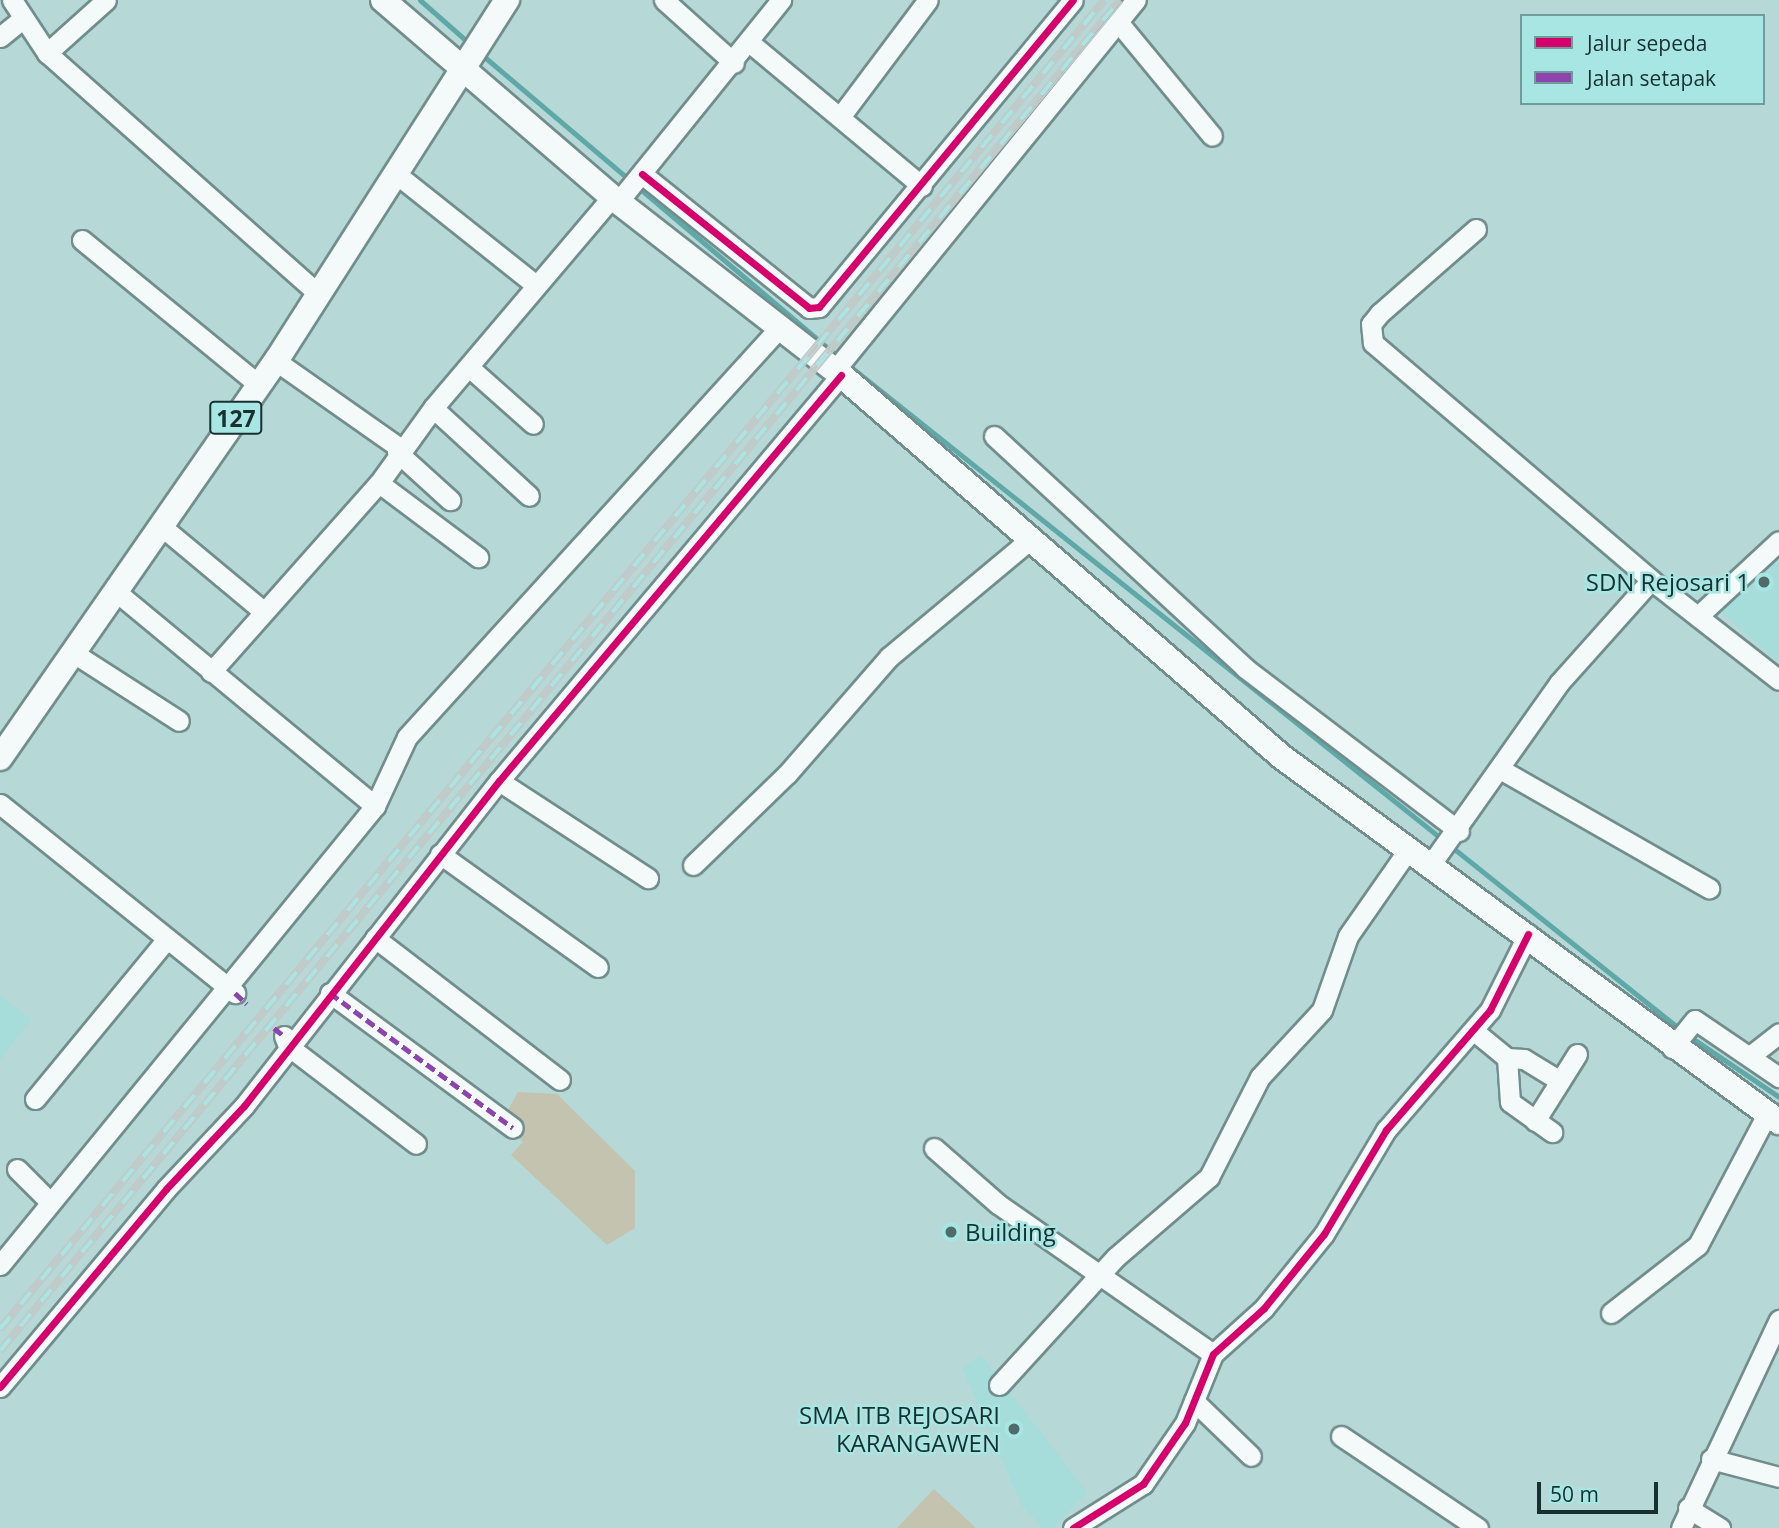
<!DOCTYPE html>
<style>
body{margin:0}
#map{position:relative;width:1779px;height:1528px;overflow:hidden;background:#b6d8d7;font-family:"Open Sans",sans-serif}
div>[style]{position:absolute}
.built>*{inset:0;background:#a6dddb}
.green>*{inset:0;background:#c3c3af}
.stream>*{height:5px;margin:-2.5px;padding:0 2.5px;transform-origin:2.5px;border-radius:2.5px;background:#5ea8a7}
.roads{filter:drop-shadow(2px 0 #718d8c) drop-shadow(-2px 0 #718d8c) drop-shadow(0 2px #718d8c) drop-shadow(0 -2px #718d8c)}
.minor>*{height:19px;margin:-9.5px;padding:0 9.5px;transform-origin:9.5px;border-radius:9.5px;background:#f4f9f9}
.major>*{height:24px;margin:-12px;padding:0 12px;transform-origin:12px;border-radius:12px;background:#f4f9f9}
.rail>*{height:8px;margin-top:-4px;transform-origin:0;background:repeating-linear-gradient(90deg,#a8e6e4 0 16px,#c0cac9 0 32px);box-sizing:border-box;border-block:2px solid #c0cac9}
.quiet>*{height:5px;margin-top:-2.5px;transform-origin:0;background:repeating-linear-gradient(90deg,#8e44ad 0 10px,transparent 0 15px)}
.cycleway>*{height:7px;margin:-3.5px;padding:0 3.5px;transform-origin:3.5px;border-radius:3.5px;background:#d6006c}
.dots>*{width:19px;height:19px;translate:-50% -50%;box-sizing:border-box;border:4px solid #a8e6e4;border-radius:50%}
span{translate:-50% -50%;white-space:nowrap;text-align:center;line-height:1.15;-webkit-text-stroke:5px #a8e6e4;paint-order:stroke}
.shield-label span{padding:2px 5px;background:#a8e6e4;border:2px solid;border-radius:5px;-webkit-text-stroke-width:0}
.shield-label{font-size:23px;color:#173130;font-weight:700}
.poi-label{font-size:24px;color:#173130}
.right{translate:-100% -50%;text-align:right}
.left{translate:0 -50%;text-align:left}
.legend{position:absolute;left:1520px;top:14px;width:245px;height:91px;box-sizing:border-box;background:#a8e6e4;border:2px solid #6e9e9c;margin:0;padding:9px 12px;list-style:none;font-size:21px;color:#173130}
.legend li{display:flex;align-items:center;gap:14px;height:35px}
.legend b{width:35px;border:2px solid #6e9e9c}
.scale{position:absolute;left:1537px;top:1482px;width:121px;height:32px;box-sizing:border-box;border:4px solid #173130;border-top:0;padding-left:9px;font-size:21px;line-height:24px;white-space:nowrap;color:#173130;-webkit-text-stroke:5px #a8e6e4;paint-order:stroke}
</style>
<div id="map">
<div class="built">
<i style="clip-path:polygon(1779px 555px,1779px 662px,1719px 610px)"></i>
<i style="clip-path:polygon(0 995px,31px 1019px,0 1061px)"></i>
<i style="clip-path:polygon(981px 1355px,1087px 1492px,1054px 1528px,1043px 1528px,1021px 1504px,962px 1367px)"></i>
</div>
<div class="green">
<i style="clip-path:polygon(518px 1092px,557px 1094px,635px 1171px,635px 1228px,607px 1245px,511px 1155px,523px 1142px,503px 1119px)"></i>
<i style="clip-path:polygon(934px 1489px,976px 1528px,897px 1528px)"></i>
</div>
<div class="stream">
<i style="left:420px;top:0;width:68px;rotate:41.4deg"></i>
<i style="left:481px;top:54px;width:470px;rotate:40.3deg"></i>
<i style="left:847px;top:364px;width:1067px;rotate:38.61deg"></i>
<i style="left:1689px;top:1036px;width:109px;rotate:34.1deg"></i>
</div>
<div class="roads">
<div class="minor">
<i style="left:12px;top:0;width:64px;rotate:56.6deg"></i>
<i style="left:47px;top:53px;width:363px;rotate:41.6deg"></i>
<i style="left:664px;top:0;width:94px;rotate:42deg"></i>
<i style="left:1119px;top:23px;width:146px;rotate:50.5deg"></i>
<i style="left:0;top:37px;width:28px;rotate:-39deg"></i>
<i style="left:749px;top:42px;width:225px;rotate:39.8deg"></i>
<i style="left:47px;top:53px;width:79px;rotate:-41.9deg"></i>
<i style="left:840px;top:117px;width:146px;rotate:-53.1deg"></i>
<i style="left:395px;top:173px;width:180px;rotate:38.5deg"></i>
<i style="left:642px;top:174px;width:214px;rotate:38.7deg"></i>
<i style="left:809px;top:308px;width:10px;rotate:-6deg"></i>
<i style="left:819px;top:307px;width:398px;rotate:-50.4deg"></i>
<i style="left:618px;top:202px;width:260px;rotate:-51.1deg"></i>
<i style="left:1476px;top:229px;width:128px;rotate:138.8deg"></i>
<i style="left:1380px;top:313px;width:14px;rotate:129deg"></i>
<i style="left:1371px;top:324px;width:19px;rotate:84deg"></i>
<i style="left:1373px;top:343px;width:365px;rotate:40.4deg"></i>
<i style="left:82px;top:240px;width:229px;rotate:39.3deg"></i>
<i style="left:276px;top:361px;width:153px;rotate:35.1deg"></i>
<i style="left:470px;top:368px;width:84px;rotate:41.6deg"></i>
<i style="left:835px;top:370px;width:477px;rotate:-50.9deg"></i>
<i style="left:433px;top:408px;width:130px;rotate:42.5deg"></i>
<i style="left:994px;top:436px;width:342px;rotate:42.7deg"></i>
<i style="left:1245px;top:668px;width:269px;rotate:37.3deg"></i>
<i style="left:397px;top:452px;width:72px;rotate:42.2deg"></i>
<i style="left:379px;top:483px;width:124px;rotate:36.8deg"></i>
<i style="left:161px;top:526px;width:133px;rotate:39.8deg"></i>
<i style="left:114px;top:590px;width:339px;rotate:39.6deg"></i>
<i style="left:1698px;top:616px;width:110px;rotate:-42.8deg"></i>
<i style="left:72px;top:652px;width:127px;rotate:32.8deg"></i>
<i style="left:211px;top:672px;width:253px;rotate:-48.4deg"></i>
<i style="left:379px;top:483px;width:92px;rotate:-54.2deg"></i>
<i style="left:433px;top:408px;width:277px;rotate:-49.7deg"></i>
<i style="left:1500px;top:769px;width:241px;rotate:29.7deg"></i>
<i style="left:499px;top:781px;width:178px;rotate:33.1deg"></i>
<i style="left:0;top:804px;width:302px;rotate:38.8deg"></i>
<i style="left:440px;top:854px;width:194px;rotate:35.6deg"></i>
<i style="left:1431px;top:864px;width:222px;rotate:-54.7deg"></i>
<i style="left:1559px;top:683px;width:138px;rotate:-48.2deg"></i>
<i style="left:1651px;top:580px;width:162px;rotate:38deg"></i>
<i style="left:693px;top:865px;width:131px;rotate:-44.1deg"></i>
<i style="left:787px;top:774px;width:155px;rotate:-48.9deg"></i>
<i style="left:889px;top:657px;width:186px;rotate:-39.8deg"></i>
<i style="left:375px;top:938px;width:233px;rotate:37.5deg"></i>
<i style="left:330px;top:993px;width:227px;rotate:36.4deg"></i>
<i style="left:1474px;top:1031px;width:43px;rotate:39.3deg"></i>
<i style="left:1507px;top:1058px;width:17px;rotate:3deg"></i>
<i style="left:1524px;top:1059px;width:42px;rotate:31.4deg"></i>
<i style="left:284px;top:1036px;width:11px;rotate:68deg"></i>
<i style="left:288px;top:1046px;width:161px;rotate:37.4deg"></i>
<i style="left:1672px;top:1048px;width:36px;rotate:-51deg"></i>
<i style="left:1695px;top:1020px;width:102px;rotate:34.2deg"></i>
<i style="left:1750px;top:1056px;width:37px;rotate:-38deg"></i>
<i style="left:1507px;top:1058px;width:44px;rotate:86.1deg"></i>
<i style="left:1510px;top:1102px;width:52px;rotate:35.5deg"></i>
<i style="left:35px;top:1099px;width:206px;rotate:-50.5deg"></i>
<i style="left:1535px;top:1121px;width:79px;rotate:-57.9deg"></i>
<i style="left:934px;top:1148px;width:85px;rotate:41.2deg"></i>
<i style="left:998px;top:1204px;width:262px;rotate:34.9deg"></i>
<i style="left:17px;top:1169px;width:44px;rotate:45deg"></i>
<i style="left:0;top:1265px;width:593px;rotate:-50.75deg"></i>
<i style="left:375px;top:806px;width:76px;rotate:-65.1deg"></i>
<i style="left:407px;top:737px;width:556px;rotate:-47.7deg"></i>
<i style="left:1611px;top:1313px;width:110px;rotate:-38deg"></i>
<i style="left:1698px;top:1245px;width:148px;rotate:-62.2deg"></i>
<i style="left:999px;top:1385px;width:173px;rotate:-47.6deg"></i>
<i style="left:1116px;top:1257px;width:123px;rotate:-40.7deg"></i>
<i style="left:1209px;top:1177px;width:112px;rotate:-63deg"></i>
<i style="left:1260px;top:1077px;width:91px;rotate:-47.2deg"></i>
<i style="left:1322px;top:1010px;width:78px;rotate:-70.6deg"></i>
<i style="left:1348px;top:936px;width:108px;rotate:-55.1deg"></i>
<i style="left:0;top:1387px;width:258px;rotate:-50deg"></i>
<i style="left:166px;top:1189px;width:114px;rotate:-46.8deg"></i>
<i style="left:244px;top:1106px;width:413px;rotate:-51.9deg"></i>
<i style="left:499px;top:781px;width:531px;rotate:-49.89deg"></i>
<i style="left:1194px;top:1401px;width:79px;rotate:44deg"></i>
<i style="left:1341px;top:1436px;width:165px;rotate:33.9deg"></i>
<i style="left:1711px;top:1459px;width:70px;rotate:14.8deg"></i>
<i style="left:1688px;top:1508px;width:38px;rotate:32deg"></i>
<i style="left:1073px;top:1528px;width:83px;rotate:-32.2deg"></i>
<i style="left:1143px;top:1484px;width:74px;rotate:-55.5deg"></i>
<i style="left:1185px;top:1423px;width:74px;rotate:-67.9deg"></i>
<i style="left:1213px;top:1354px;width:69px;rotate:-42deg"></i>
<i style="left:1264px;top:1308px;width:95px;rotate:-51deg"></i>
<i style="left:1324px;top:1234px;width:121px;rotate:-59.2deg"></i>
<i style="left:1386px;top:1130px;width:159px;rotate:-49.1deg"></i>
<i style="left:1490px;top:1010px;width:85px;rotate:-63.4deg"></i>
<i style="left:1681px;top:1528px;width:230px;rotate:-64.8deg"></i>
</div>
<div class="major">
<i style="left:383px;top:0;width:302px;rotate:40.7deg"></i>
<i style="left:612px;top:197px;width:290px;rotate:37.9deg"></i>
<i style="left:841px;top:375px;width:583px;rotate:40.9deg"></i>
<i style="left:1282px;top:757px;width:617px;rotate:36.29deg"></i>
<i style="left:0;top:758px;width:484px;rotate:-55.2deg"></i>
<i style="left:276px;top:361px;width:429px;rotate:-57.4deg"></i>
</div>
</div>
<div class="rail">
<i style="left:0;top:1329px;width:1728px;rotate:-50.28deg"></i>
<i style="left:0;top:1351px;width:1755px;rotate:-50.34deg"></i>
</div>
<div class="quiet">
<i style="left:235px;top:993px;width:16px;rotate:43deg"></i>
<i style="left:330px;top:993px;width:227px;rotate:36.4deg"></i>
<i style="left:274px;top:1028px;width:13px;rotate:39deg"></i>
</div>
<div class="cycleway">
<i style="left:642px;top:174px;width:214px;rotate:38.7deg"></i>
<i style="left:809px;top:308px;width:10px;rotate:-6deg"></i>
<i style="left:819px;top:307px;width:398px;rotate:-50.4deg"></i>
<i style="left:0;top:1387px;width:258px;rotate:-50deg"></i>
<i style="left:166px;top:1189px;width:114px;rotate:-46.8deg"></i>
<i style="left:244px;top:1106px;width:413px;rotate:-51.9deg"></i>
<i style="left:499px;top:781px;width:531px;rotate:-49.89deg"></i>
<i style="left:1073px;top:1528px;width:83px;rotate:-32.2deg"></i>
<i style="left:1143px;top:1484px;width:74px;rotate:-55.5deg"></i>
<i style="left:1185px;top:1423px;width:74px;rotate:-67.9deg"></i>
<i style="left:1213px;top:1354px;width:69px;rotate:-42deg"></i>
<i style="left:1264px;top:1308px;width:95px;rotate:-51deg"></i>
<i style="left:1324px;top:1234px;width:121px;rotate:-59.2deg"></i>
<i style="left:1386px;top:1130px;width:159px;rotate:-49.1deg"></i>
<i style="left:1490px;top:1010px;width:85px;rotate:-63.4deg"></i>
</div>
<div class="dots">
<i style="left:1764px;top:582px;background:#4f6b6a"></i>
<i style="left:951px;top:1232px;background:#4f6b6a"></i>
<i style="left:1014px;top:1429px;background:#4f6b6a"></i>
</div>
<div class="shield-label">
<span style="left:236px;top:418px">127</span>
</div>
<div class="poi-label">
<span class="right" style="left:1750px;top:582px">SDN Rejosari 1</span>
<span class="left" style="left:965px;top:1232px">Building</span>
<span class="right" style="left:1000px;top:1429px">SMA ITB REJOSARI<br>KARANGAWEN</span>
</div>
<ul class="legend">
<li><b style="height:9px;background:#d6006c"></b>Jalur sepeda</li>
<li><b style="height:9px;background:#8e44ad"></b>Jalan setapak</li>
</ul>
<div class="scale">50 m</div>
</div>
